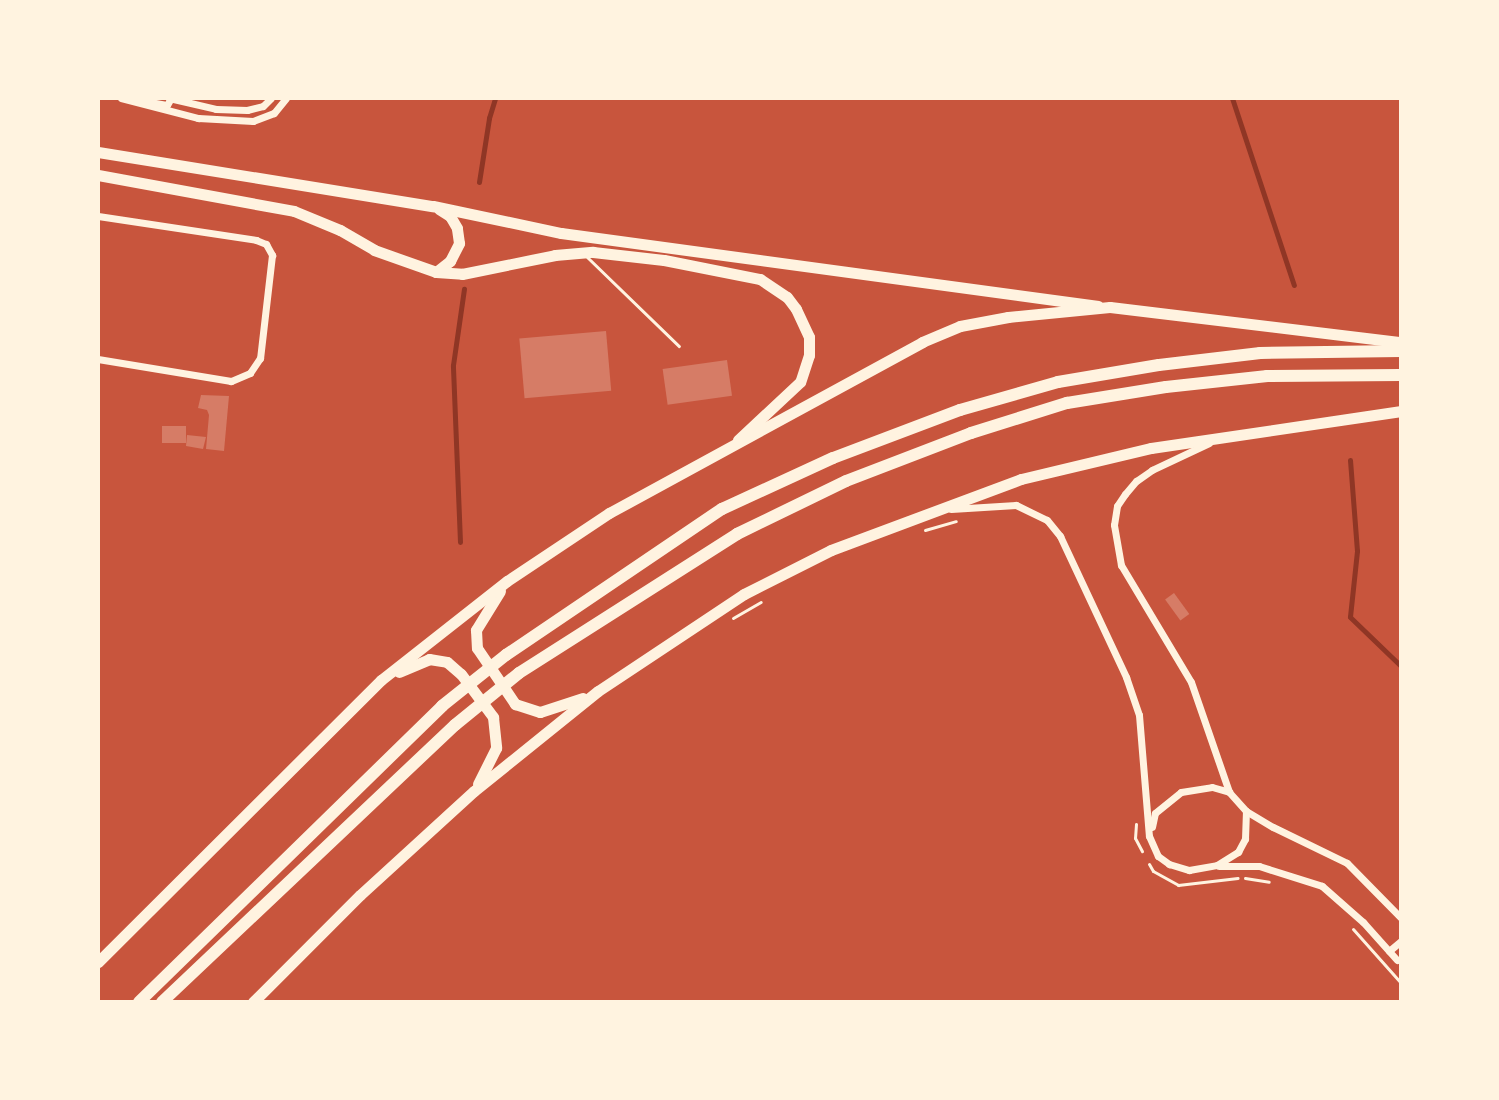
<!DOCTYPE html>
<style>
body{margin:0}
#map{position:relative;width:1499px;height:1100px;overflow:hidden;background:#c8553d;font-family:"Alegreya Sans",sans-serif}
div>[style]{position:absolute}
.stream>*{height:5px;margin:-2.5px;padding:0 2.5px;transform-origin:2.5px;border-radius:2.5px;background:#8f3625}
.building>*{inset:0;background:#d67c66;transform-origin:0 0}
.path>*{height:3px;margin:-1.5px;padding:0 1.5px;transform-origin:1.5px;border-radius:1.5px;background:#fff3e0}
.service>*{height:3px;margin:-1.5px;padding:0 1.5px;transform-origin:1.5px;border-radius:1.5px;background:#fff3e0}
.minor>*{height:7px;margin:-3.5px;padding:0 3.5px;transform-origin:3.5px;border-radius:3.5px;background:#fff3e0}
.primary>*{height:11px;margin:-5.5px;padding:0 5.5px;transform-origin:5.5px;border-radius:5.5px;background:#fff3e0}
.trunk>*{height:11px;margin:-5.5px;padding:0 5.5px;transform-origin:5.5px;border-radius:5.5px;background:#fff3e0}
.motorway>*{height:12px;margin:-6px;padding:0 6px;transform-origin:6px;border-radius:6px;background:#fff3e0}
span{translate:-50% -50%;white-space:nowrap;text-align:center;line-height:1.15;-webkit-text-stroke:8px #fff3e0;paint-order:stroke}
.frame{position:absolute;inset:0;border:100px solid #fff3e0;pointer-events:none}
</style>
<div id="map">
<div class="stream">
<i style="left:1232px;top:98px;width:197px;rotate:71.7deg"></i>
<i style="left:479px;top:182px;width:65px;rotate:-81.1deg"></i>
<i style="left:489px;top:118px;width:21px;rotate:-73deg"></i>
<i style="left:1350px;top:460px;width:91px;rotate:85.6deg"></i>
<i style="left:1357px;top:551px;width:66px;rotate:96.1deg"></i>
<i style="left:1350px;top:617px;width:71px;rotate:43.9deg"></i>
<i style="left:460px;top:542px;width:177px;rotate:-92.3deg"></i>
<i style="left:453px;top:365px;width:77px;rotate:-81.8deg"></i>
</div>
<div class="building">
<i style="left:606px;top:331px;width:60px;height:87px;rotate:85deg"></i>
<i style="left:727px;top:360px;width:36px;height:65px;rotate:82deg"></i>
<i style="clip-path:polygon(201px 395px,229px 396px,224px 451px,206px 449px,209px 415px,207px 410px,198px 408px)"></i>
<i style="left:162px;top:426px;width:24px;height:17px"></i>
<i style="clip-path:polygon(187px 435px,206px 437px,203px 449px,186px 446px)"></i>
<i style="left:1174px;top:593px;width:26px;height:11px;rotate:54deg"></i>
</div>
<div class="path">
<i style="left:925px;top:530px;width:32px;rotate:-16deg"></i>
<i style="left:733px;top:618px;width:32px;rotate:-30deg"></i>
<i style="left:1136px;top:824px;width:14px;rotate:94deg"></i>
<i style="left:1135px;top:838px;width:15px;rotate:62deg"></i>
<i style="left:1149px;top:864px;width:8px;rotate:60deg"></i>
<i style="left:1153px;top:871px;width:29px;rotate:29deg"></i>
<i style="left:1178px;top:885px;width:60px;rotate:-6.7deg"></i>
<i style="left:1245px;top:878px;width:24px;rotate:9deg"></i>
<i style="left:1353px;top:929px;width:72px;rotate:48.4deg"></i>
</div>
<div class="service">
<i style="left:587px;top:257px;width:128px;rotate:44.1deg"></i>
</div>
<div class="minor">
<i style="left:121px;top:98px;width:80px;rotate:14.6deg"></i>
<i style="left:198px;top:118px;width:55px;rotate:3.1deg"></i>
<i style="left:253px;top:121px;width:22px;rotate:-21deg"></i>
<i style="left:274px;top:113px;width:19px;rotate:-51deg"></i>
<i style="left:169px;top:98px;width:48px;rotate:13.2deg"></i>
<i style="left:216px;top:109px;width:31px;rotate:2deg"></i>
<i style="left:247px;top:110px;width:16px;rotate:-14deg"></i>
<i style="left:263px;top:106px;width:11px;rotate:-45deg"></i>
<i style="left:144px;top:101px;width:23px;rotate:10deg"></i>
<i style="left:167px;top:105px;width:8px;rotate:-60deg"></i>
<i style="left:98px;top:216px;width:160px;rotate:8.6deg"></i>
<i style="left:256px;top:240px;width:11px;rotate:22deg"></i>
<i style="left:266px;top:244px;width:13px;rotate:61deg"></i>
<i style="left:272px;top:255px;width:104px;rotate:96.6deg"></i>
<i style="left:260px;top:358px;width:18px;rotate:124deg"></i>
<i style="left:250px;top:373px;width:21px;rotate:157deg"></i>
<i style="left:231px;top:381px;width:135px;rotate:-170.6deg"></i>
<i style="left:1209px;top:443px;width:63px;rotate:154.7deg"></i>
<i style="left:1152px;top:470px;width:19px;rotate:145deg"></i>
<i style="left:1136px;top:481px;width:17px;rotate:130deg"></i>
<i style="left:1125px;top:494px;width:14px;rotate:124deg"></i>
<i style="left:1117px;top:506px;width:19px;rotate:99deg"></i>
<i style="left:1114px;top:525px;width:41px;rotate:80.1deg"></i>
<i style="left:1121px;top:565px;width:136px;rotate:59.1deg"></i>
<i style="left:1191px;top:682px;width:116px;rotate:70.9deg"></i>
<i style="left:1229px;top:792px;width:25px;rotate:48deg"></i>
<i style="left:1246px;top:811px;width:31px;rotate:31deg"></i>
<i style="left:1273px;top:827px;width:82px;rotate:25.9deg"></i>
<i style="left:1347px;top:863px;width:77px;rotate:45.5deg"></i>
<i style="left:951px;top:509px;width:65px;rotate:-3.5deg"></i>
<i style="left:1016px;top:505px;width:34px;rotate:26deg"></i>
<i style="left:1047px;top:520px;width:21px;rotate:51deg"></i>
<i style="left:1060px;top:536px;width:156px;rotate:64.9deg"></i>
<i style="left:1126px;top:677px;width:40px;rotate:71.1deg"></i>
<i style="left:1139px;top:715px;width:121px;rotate:85.3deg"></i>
<i style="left:1149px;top:836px;width:22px;rotate:66deg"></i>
<i style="left:1158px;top:856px;width:14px;rotate:36deg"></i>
<i style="left:1169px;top:864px;width:21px;rotate:17deg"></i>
<i style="left:1189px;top:870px;width:28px;rotate:-10deg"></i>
<i style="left:1217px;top:865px;width:25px;rotate:-32deg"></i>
<i style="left:1238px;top:852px;width:15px;rotate:-62deg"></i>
<i style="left:1245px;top:839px;width:28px;rotate:-88deg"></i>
<i style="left:1152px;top:827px;width:14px;rotate:-78deg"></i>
<i style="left:1155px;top:813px;width:33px;rotate:-39deg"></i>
<i style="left:1181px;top:792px;width:31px;rotate:-9deg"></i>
<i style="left:1212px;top:787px;width:18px;rotate:16deg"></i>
<i style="left:1219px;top:866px;width:40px"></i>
<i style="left:1259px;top:866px;width:66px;rotate:17.6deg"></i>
<i style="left:1322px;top:886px;width:55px;rotate:41.3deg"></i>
<i style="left:1363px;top:922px;width:51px;rotate:48.2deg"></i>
<i style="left:1389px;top:951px;width:16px;rotate:-40deg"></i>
</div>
<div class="primary">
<i style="left:98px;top:152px;width:339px;rotate:9.2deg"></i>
<i style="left:433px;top:206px;width:131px;rotate:11.9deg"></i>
<i style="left:561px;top:233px;width:542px;rotate:7.74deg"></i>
<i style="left:98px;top:175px;width:199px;rotate:10.4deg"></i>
<i style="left:294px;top:211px;width:50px;rotate:22.4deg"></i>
<i style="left:340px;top:230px;width:39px;rotate:30deg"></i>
<i style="left:374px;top:250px;width:66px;rotate:19.5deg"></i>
<i style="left:436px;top:272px;width:26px;rotate:4deg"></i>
<i style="left:462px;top:274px;width:95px;rotate:-11.5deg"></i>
<i style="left:555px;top:255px;width:38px;rotate:-5deg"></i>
<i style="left:593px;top:252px;width:71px;rotate:6.4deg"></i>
<i style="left:664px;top:260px;width:98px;rotate:11.2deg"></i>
<i style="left:760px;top:279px;width:32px;rotate:34deg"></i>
<i style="left:787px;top:297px;width:15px;rotate:53deg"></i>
<i style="left:796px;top:309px;width:31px;rotate:65deg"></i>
<i style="left:809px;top:337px;width:18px;rotate:90deg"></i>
<i style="left:809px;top:355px;width:28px;rotate:108deg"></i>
<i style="left:800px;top:382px;width:85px;rotate:136.9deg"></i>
<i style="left:436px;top:272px;width:18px;rotate:-38deg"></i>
<i style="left:450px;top:261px;width:20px;rotate:-63deg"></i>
<i style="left:459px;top:243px;width:15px;rotate:-98deg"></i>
<i style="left:457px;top:228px;width:14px;rotate:-120deg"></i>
<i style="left:450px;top:216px;width:13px;rotate:-148deg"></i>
</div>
<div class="trunk">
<i style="left:500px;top:591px;width:46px;rotate:121.6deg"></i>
<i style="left:476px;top:630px;width:18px;rotate:87deg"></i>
<i style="left:477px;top:648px;width:68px;rotate:55.8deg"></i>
<i style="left:515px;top:704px;width:26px;rotate:18deg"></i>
<i style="left:540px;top:712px;width:45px;rotate:-18deg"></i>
<i style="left:399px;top:672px;width:33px;rotate:-23deg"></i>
<i style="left:429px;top:659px;width:18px;rotate:9deg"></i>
<i style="left:447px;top:662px;width:18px;rotate:41deg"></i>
<i style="left:461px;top:674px;width:54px;rotate:53.3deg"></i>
<i style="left:493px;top:717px;width:31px;rotate:84deg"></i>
<i style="left:496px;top:748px;width:40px;rotate:116.6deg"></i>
<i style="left:98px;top:962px;width:400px;rotate:-44.9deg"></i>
<i style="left:381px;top:680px;width:160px;rotate:-38.2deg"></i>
<i style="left:507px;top:581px;width:123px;rotate:-33.7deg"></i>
<i style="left:609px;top:513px;width:357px;rotate:-28.6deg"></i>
<i style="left:922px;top:342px;width:41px;rotate:-22.8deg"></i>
<i style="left:960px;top:326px;width:49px;rotate:-10.6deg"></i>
<i style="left:1008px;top:317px;width:102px;rotate:-5.6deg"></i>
<i style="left:1110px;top:307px;width:293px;rotate:6.9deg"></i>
<i style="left:253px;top:1002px;width:151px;rotate:-45deg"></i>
<i style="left:360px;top:895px;width:154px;rotate:-42.4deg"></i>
<i style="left:474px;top:791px;width:159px;rotate:-38.9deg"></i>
<i style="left:598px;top:691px;width:175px;rotate:-33.6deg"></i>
<i style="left:744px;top:594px;width:97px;rotate:-26.8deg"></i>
<i style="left:831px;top:550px;width:203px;rotate:-20.5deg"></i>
<i style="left:1021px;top:479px;width:134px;rotate:-13.4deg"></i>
<i style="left:1151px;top:448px;width:253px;rotate:-8.4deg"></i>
</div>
<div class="motorway">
<i style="left:139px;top:1002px;width:424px;rotate:-44.3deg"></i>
<i style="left:442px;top:706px;width:82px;rotate:-38.6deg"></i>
<i style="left:506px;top:655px;width:261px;rotate:-34.1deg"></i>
<i style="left:722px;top:509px;width:122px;rotate:-24.7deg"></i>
<i style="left:833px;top:458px;width:136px;rotate:-20.7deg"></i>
<i style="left:960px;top:410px;width:102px;rotate:-15.9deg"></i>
<i style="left:1058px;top:382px;width:102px;rotate:-9.6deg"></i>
<i style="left:1159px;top:365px;width:102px;rotate:-6.8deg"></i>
<i style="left:1260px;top:353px;width:141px;rotate:-0.8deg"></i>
<i style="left:162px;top:1002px;width:403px;rotate:-43.4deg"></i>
<i style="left:455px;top:725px;width:82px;rotate:-39.1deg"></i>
<i style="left:519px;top:673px;width:259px;rotate:-32.5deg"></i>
<i style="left:737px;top:534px;width:121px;rotate:-25.9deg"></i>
<i style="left:846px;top:481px;width:134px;rotate:-21deg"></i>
<i style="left:971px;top:433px;width:101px;rotate:-17.4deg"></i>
<i style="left:1067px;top:403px;width:100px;rotate:-9.2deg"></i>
<i style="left:1166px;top:387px;width:102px;rotate:-6.2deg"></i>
<i style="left:1267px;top:376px;width:134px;rotate:-0.4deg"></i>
</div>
<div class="frame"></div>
</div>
